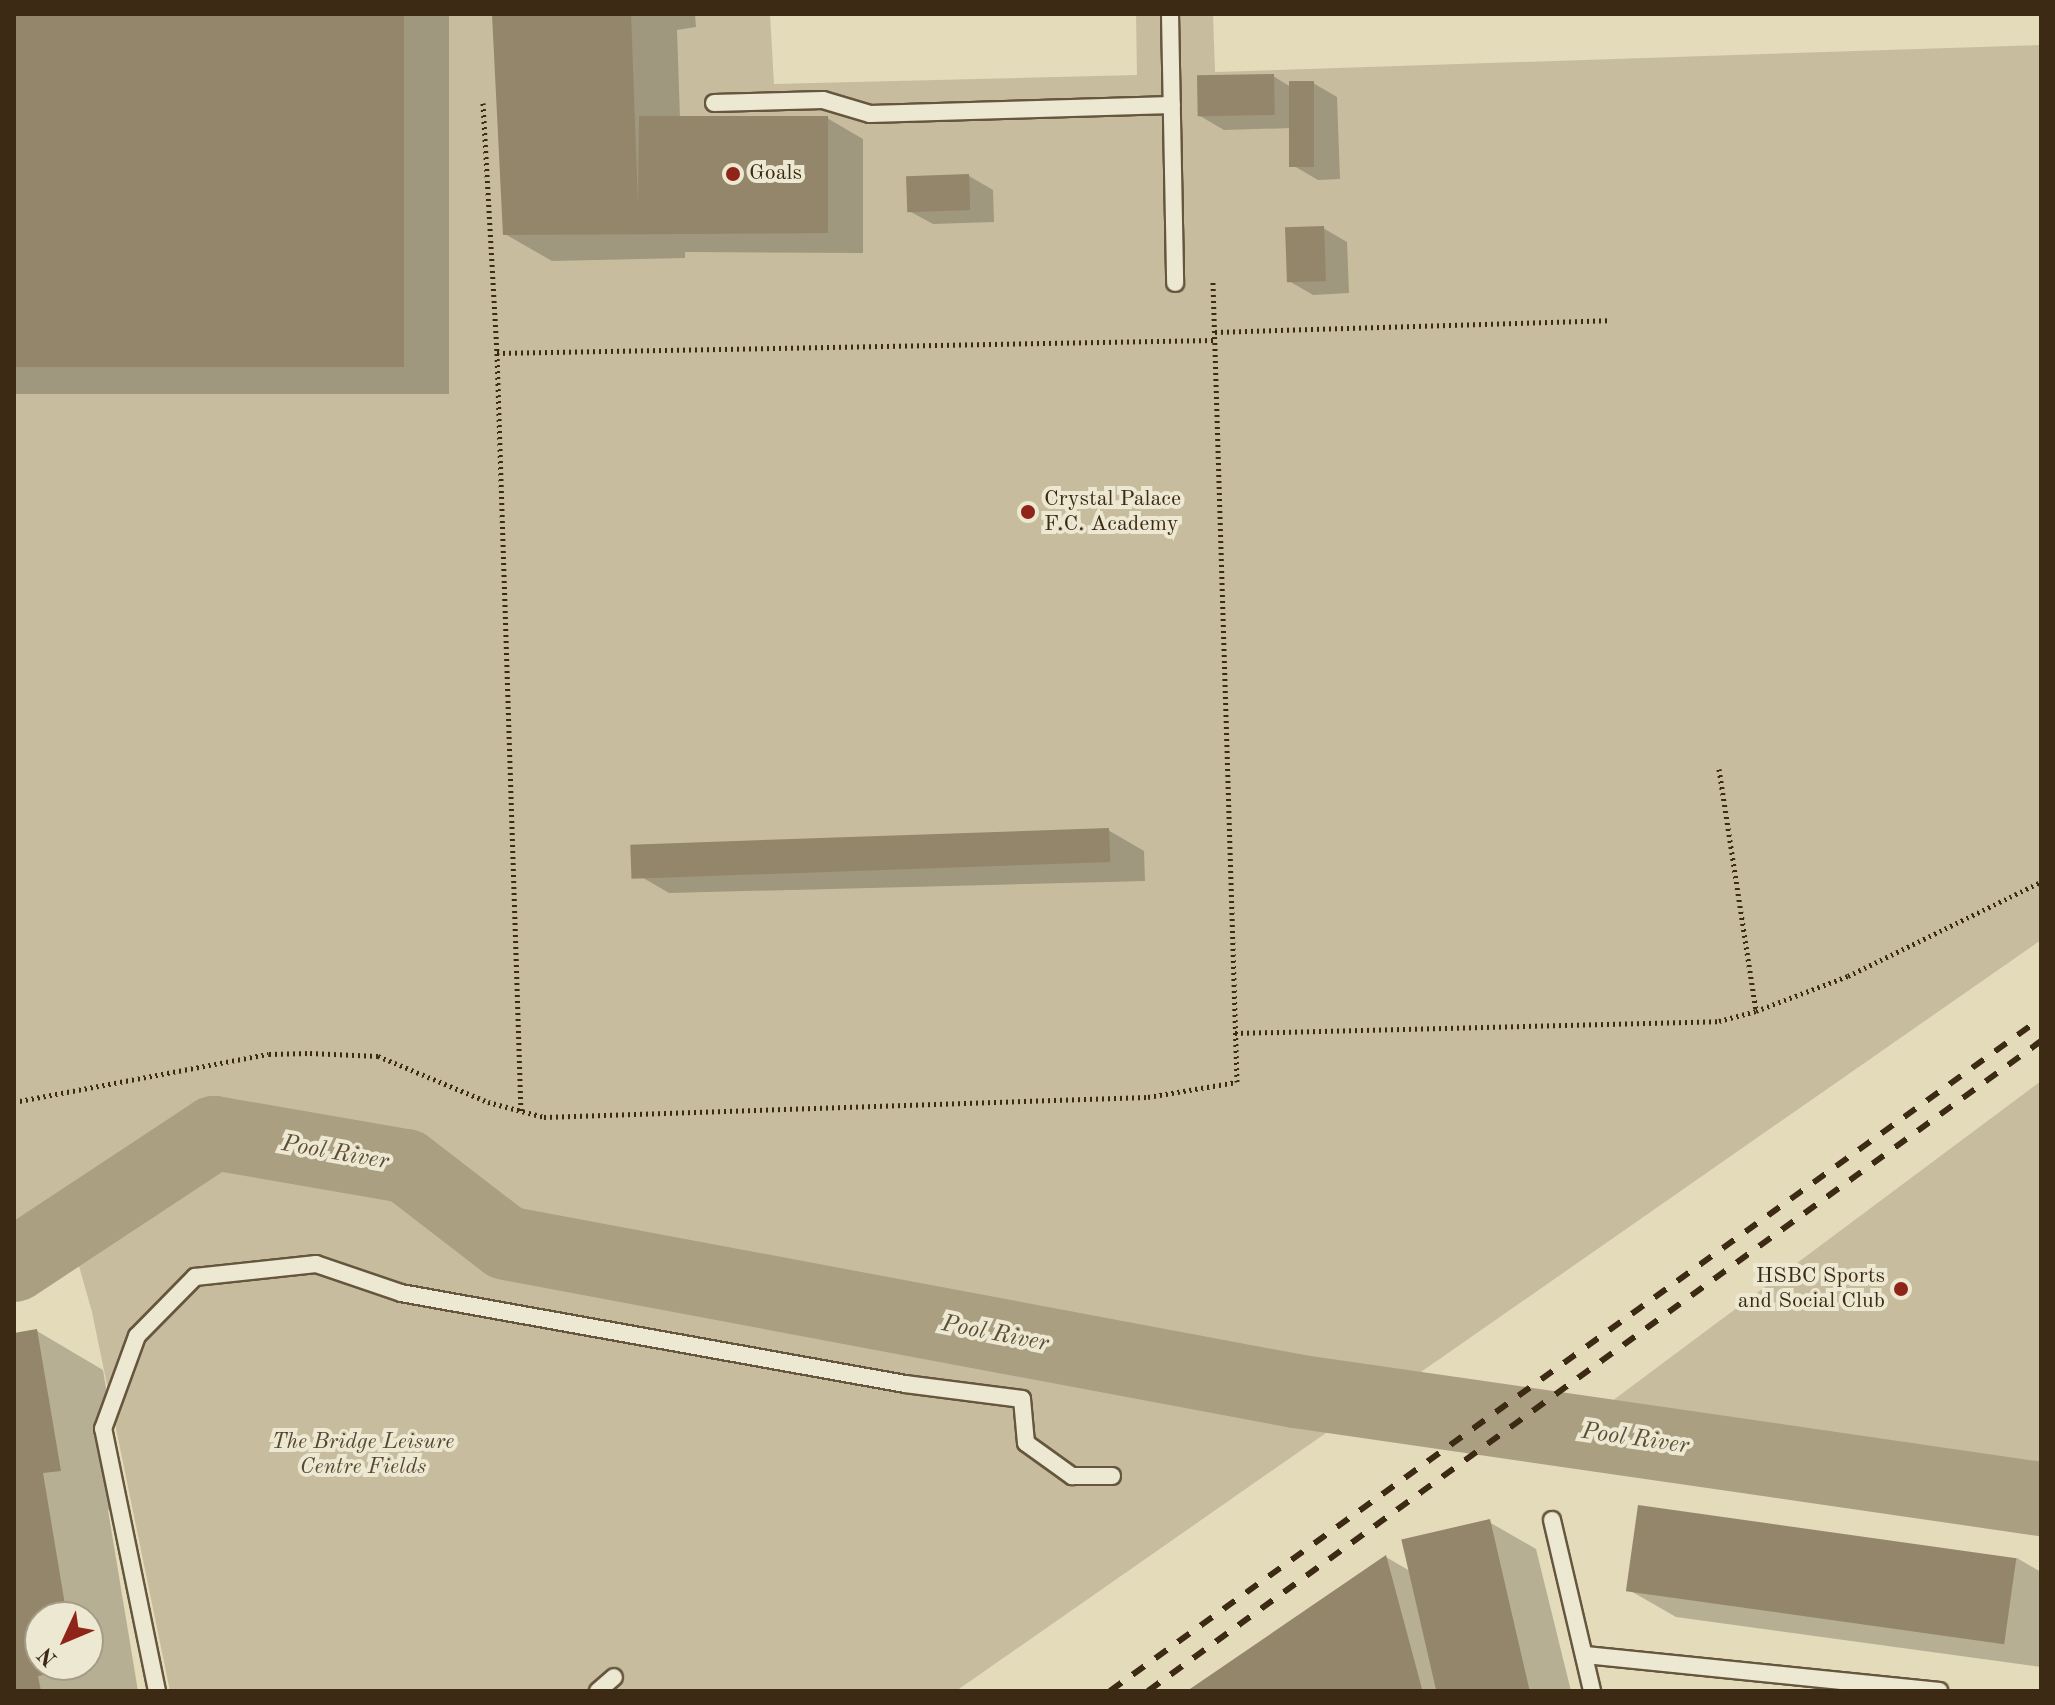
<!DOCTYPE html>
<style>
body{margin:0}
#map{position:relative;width:2055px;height:1705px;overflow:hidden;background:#e4dbba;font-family:"Old Standard TT",serif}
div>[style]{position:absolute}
.green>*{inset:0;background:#c7bd9e}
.shadow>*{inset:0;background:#0003;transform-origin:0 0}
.river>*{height:74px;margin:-37px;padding:0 37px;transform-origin:37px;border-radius:37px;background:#ab9f82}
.building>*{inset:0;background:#93866a;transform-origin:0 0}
.path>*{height:5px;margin-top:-2.5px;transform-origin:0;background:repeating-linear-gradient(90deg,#3c2a14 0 2px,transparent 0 6px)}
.roads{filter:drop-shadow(2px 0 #66563e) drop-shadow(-2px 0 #66563e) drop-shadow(0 2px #66563e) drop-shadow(0 -2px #66563e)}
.lane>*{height:16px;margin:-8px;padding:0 8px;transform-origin:8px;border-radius:8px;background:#ede8d2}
.rail>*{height:6px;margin-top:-3px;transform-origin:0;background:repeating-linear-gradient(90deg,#3c2a14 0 14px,transparent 0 28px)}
.dots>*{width:22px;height:22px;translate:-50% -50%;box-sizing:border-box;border:4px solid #ede8d2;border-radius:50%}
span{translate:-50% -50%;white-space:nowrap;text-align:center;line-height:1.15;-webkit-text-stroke:8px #ede8d2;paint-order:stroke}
.poi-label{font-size:22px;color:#3c2a14}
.left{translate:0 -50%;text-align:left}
.right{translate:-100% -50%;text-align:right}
.park-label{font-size:22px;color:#584730;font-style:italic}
.water-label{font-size:24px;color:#5d4d35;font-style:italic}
.frame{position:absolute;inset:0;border:16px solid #3c2a14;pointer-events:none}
.north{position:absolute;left:24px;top:1601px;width:80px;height:80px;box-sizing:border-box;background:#ede8d2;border:2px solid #a69c86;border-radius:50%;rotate:226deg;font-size:22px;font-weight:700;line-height:32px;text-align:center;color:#3c2a14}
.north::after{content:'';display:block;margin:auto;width:28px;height:36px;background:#8f2418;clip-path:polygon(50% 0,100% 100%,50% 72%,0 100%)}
</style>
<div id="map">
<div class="green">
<i style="clip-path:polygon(14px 14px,770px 14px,774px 84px,1137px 75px,1136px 14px,1213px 14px,1215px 72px,2041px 45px,2041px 940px,1408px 1381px,536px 1252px,479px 1223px,394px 1145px,353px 1126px,300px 1115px,247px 1113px,169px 1134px,104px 1166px,31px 1225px,14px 1231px)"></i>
<i style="clip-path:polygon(2041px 1081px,2041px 1473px,1785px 1440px,1600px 1410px)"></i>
<i style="clip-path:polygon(214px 1157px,394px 1179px,489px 1256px,1346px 1419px,956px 1691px,170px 1691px,92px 1312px,77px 1259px)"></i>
</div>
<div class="shadow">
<i style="left:14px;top:14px;width:435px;height:380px"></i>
<i style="clip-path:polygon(494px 14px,695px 14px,696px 27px,677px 30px,680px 118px,827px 118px,863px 139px,863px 253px,685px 252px,685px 258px,552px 261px,505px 234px)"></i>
<i style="clip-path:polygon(1273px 76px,1291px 87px,1313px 83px,1337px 97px,1340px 179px,1318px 180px,1294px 166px,1293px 128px,1224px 130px,1200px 116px)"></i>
<i style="clip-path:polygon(969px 176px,993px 190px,994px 222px,933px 224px,909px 211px)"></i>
<i style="clip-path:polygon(1323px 228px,1347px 242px,1349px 293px,1313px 295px,1289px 281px)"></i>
<i style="clip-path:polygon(1108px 830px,1144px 851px,1145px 881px,669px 893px,633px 872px)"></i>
<i style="clip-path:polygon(evenodd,37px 1331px,103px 1370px,126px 1508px,108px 1510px,138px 1691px,14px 1691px,14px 1335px,37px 1331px,40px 1617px,88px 1617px,88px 1665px,40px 1665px,40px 1617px)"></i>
<i style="clip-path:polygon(1489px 1522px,1536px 1549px,1571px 1691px,1193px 1691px,1386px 1557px,1410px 1571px)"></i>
<i style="clip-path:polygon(2017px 1558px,2041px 1572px,2041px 1667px,1676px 1617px,1629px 1590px)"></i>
</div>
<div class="river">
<i style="left:14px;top:1265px;width:240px;rotate:-33.4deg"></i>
<i style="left:214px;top:1133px;width:195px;rotate:9.8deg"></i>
<i style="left:406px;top:1166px;width:126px;rotate:37.6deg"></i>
<i style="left:506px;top:1243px;width:803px;rotate:10.62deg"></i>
<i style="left:1295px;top:1391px;width:754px;rotate:8.24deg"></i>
</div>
<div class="building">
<i style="left:14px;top:14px;width:390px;height:353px"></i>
<i style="clip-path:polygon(492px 14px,631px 14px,638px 206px,639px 116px,828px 116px,828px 233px,503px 235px)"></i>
<i style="left:1274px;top:74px;width:41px;height:77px;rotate:89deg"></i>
<i style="left:1289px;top:81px;width:25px;height:86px"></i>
<i style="left:969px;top:174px;width:36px;height:63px;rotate:88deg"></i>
<i style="left:1324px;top:226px;width:55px;height:39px;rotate:88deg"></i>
<i style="left:1109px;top:828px;width:34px;height:479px;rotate:88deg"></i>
<i style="clip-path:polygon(37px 1329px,61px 1471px,43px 1473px,67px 1617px,40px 1617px,40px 1665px,75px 1665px,76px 1669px,38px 1676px,41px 1691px,14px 1691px,14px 1333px)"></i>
<i style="left:1638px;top:1505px;width:382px;height:87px;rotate:8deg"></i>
<i style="left:1490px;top:1519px;width:177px;height:91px;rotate:77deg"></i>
<i style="clip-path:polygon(1386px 1555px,1422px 1689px,1187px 1691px)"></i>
</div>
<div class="path">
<i style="left:483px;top:103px;width:250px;rotate:86.8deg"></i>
<i style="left:497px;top:353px;width:759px;rotate:88.19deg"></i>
<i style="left:1215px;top:332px;width:394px;rotate:-1.7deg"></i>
<i style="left:497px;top:353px;width:718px;rotate:-1.04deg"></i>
<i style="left:1719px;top:769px;width:245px;rotate:81.3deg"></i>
<i style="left:1235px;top:1033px;width:484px;rotate:-1.4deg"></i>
<i style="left:1719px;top:1021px;width:38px;rotate:-15deg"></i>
<i style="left:1756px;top:1011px;width:98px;rotate:-20.8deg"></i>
<i style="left:1848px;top:976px;width:215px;rotate:-26deg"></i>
<i style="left:14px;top:1102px;width:259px;rotate:-10.7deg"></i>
<i style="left:269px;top:1054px;width:41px;rotate:-1.4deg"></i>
<i style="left:310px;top:1053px;width:68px;rotate:2.5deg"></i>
<i style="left:378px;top:1056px;width:119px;rotate:22.7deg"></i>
<i style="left:488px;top:1102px;width:58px;rotate:15deg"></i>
<i style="left:544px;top:1117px;width:604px;rotate:-1.9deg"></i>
<i style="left:1148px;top:1097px;width:90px;rotate:-9.6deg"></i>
<i style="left:1237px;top:1082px;width:800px;rotate:-91.72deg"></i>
</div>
<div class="roads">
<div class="lane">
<i style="left:1170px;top:14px;width:269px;rotate:88.9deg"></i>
<i style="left:714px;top:103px;width:109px;rotate:-1.6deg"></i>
<i style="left:823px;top:100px;width:49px;rotate:16.6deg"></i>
<i style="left:870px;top:114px;width:302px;rotate:-1.7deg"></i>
<i style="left:1552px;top:1520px;width:176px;rotate:76.8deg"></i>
<i style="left:1586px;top:1655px;width:355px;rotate:5.8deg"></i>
<i style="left:157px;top:1691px;width:268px;rotate:-101.6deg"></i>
<i style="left:103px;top:1429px;width:99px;rotate:-69.9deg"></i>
<i style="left:137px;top:1336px;width:83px;rotate:-45.5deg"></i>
<i style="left:195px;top:1277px;width:122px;rotate:-6.1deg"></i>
<i style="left:316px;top:1264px;width:90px;rotate:18.8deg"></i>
<i style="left:401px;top:1293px;width:512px;rotate:10.23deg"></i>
<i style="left:905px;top:1384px;width:118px;rotate:7.3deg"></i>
<i style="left:1022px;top:1399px;width:44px;rotate:84.8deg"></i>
<i style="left:1026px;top:1443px;width:57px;rotate:35.7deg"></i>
<i style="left:1072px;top:1476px;width:40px"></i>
<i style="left:598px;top:1691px;width:21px;rotate:-41deg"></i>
</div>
</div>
<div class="rail">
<i style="left:1110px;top:1691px;width:1149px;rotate:-35.86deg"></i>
<i style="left:1148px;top:1691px;width:1105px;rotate:-36.05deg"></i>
</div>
<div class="dots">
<i style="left:733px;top:174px;background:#8f2418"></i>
<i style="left:1028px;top:512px;background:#8f2418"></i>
<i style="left:1901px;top:1289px;background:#8f2418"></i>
</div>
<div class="poi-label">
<span class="left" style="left:749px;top:174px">Goals</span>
<span class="left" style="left:1044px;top:512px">Crystal Palace<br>F.C. Academy</span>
<span class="right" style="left:1885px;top:1289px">HSBC Sports<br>and Social Club</span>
</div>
<div class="park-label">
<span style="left:363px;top:1455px">The Bridge Leisure<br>Centre Fields</span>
</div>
<div class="water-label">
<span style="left:335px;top:1154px;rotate:10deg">Pool River</span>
<span style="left:995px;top:1335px;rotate:11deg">Pool River</span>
<span style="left:1635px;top:1440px;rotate:8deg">Pool River</span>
</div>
<div class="frame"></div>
<div class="north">N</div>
</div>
